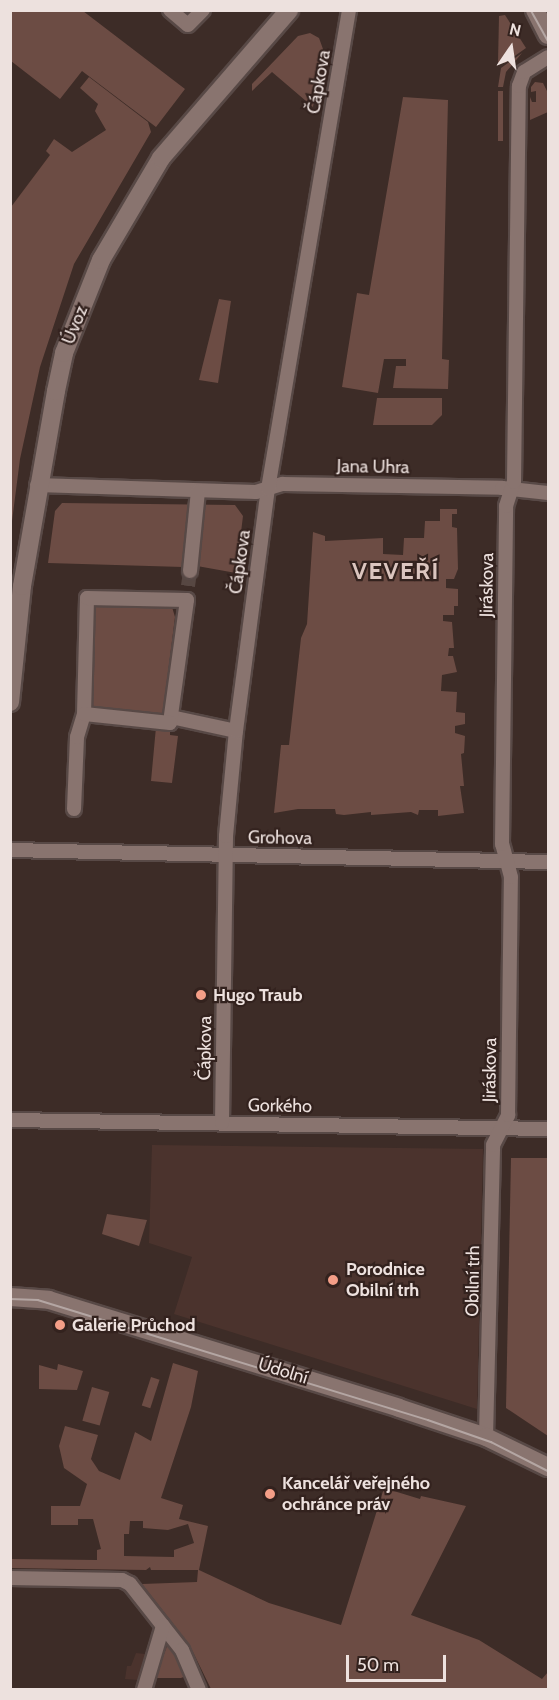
<!DOCTYPE html>
<meta charset="utf-8">
<style>
body{margin:0}
#map{position:relative;width:559px;height:1700px;overflow:hidden;background:#3d2c27;font-family:Cabin,sans-serif}
div>[style]{position:absolute}
.built>*{inset:0;background:#4b332d}
.green>*{inset:0;background:#6c4c44;transform-origin:0 0}
.street-tunnel>*{height:14px;margin-top:-7px;transform-origin:0;background:repeating-linear-gradient(90deg,#574742 0 14px,transparent 0 21px)}
.roads{filter:drop-shadow(2px 0 #584946) drop-shadow(-2px 0 #584946) drop-shadow(0 2px #584946) drop-shadow(0 -2px #584946)}
.street>*{height:14px;margin:-7px;padding:0 7px;transform-origin:7px;border-radius:7px;background:#89746f}
.secondary>*{height:18px;margin:-9px;padding:0 9px;transform-origin:9px;border-radius:9px;background:#89746f}
.tram>*{height:1.5px;margin:-0.75px;padding:0 0.75px;transform-origin:0.75px;border-radius:0.75px;background:#b4a6a3}
.dots>*{width:16px;height:16px;translate:-50% -50%;box-sizing:border-box;border:3px solid #33221e;border-radius:50%}
span{translate:-50% -50%;white-space:nowrap;text-align:center;line-height:1.15;-webkit-text-stroke:4.5px #33221e;paint-order:stroke}
.street-label{font-size:18px;color:#ede1de}
.poi-label{font-size:18px;color:#ede1de;font-weight:700}
.left{translate:0 -50%;text-align:left}
.district-label{font-size:24px;color:#dbc5bf;font-weight:700;letter-spacing:1.5px}
.frame{position:absolute;inset:0;border:12px solid #ede1de;pointer-events:none}
.north{position:absolute;left:481px;top:18px;width:60px;height:60px;-webkit-text-stroke:4px #33221e;paint-order:stroke;rotate:13deg;font-size:16px;font-weight:700;line-height:24px;text-align:center;color:#ede1de}
.north::after{content:'';display:block;margin:auto;width:21px;height:27px;background:#ede1de;clip-path:polygon(50% 0,100% 100%,50% 72%,0 100%)}
.scale{position:absolute;left:346px;top:1655px;width:100px;height:27px;box-sizing:border-box;border:3px solid #ede1de;border-top:0;padding-left:8px;font-size:18px;line-height:21px;white-space:nowrap;color:#ede1de;-webkit-text-stroke:4px #33221e;paint-order:stroke}
</style>
<div id="map">
<div class="built">
<i style="clip-path:polygon(152px 1145px,483px 1149px,477px 1409px,174px 1314px,192px 1257px,149px 1243px)"></i>
<i style="clip-path:polygon(136px 1653px,145px 1654px,138px 1680px,125px 1679px,127px 1666px,131px 1666px)"></i>
</div>
<div class="green">
<i style="clip-path:polygon(83px 11px,185px 89px,156px 127px,82px 71px,60px 99px,11px 61px,11px 11px)"></i>
<i style="clip-path:polygon(505px 15px,526px 48px,505px 63px,498px 63px,499px 16px)"></i>
<i style="clip-path:polygon(310px 33px,319px 38px,323px 49px,313px 107px,272px 72px,252px 91px,252px 84px,298px 36px)"></i>
<i style="clip-path:polygon(522px 53px,506px 72px,503px 87px,498px 87px,501px 68px)"></i>
<i style="clip-path:polygon(89px 77px,148px 122px,151px 132px,74px 264px,40px 367px,20px 459px,11px 529px,11px 207px,50px 155px,46px 151px,54px 139px,72px 152px,106px 130px,95px 111px,98px 104px,80px 88px)"></i>
<i style="clip-path:polygon(535px 82px,543px 83px,548px 93px,548px 112px,530px 120px,530px 97px,532px 102px,536px 102px,536px 91px,531px 92px,531px 87px)"></i>
<i style="left:498px;top:91px;width:5px;height:50px"></i>
<i style="clip-path:polygon(403px 97px,448px 100px,442px 359px,449px 360px,448px 389px,393px 388px,396px 366px,406px 366px,406px 359px,384px 359px,378px 393px,342px 387px,357px 293px,369px 295px)"></i>
<i style="clip-path:polygon(219px 299px,231px 301px,218px 383px,199px 380px)"></i>
<i style="clip-path:polygon(377px 398px,442px 398px,442px 415px,432px 425px,373px 425px)"></i>
<i style="clip-path:polygon(62px 503px,235px 505px,243px 516px,236px 573px,197px 566px,196px 572px,183px 570px,183px 567px,48px 563px,55px 511px)"></i>
<i style="clip-path:polygon(440px 509px,457px 509px,457px 514px,452px 514px,452px 527px,457px 528px,458px 569px,454px 579px,446px 579px,446px 588px,458px 589px,458px 606px,454px 606px,454px 615px,443px 615px,443px 621px,452px 622px,454px 648px,449px 648px,448px 656px,453px 656px,457px 672px,442px 675px,441px 691px,457px 692px,456px 712px,465px 713px,465px 724px,455px 726px,455px 733px,465px 736px,464px 753px,461px 754px,464px 786px,460px 786px,464px 813px,438px 816px,438px 810px,419px 810px,418px 815px,411px 812px,371px 815px,371px 812px,344px 815px,336px 814px,335px 809px,298px 809px,274px 813px,281px 745px,289px 745px,301px 638px,307px 624px,313px 532px,325px 536px,325px 541px,383px 538px,383px 554px,403px 555px,404px 538px,424px 538px,425px 521px,440px 521px)"></i>
<i style="clip-path:polygon(94px 604px,167px 604px,172px 607px,175px 617px,168px 673px,172px 678px,165px 709px,160px 715px,96px 709px,90px 704px)"></i>
<i style="clip-path:polygon(156px 727px,170px 729px,170px 735px,178px 736px,172px 783px,151px 781px)"></i>
<i style="clip-path:polygon(511px 1158px,548px 1158px,548px 1436px,506px 1408px)"></i>
<i style="clip-path:polygon(107px 1214px,147px 1220px,139px 1246px,102px 1234px)"></i>
<i style="clip-path:polygon(evenodd,173px 1363px,198px 1371px,191px 1407px,161px 1498px,183px 1505px,179px 1519px,208px 1526px,199px 1570px,269px 1603px,341px 1625px,384px 1488px,420px 1499px,421px 1496px,466px 1506px,411px 1615px,479px 1640px,542px 1679px,548px 1672px,548px 1689px,211px 1689px,189px 1644px,142px 1584px,197px 1582px,198px 1570px,151px 1570px,150px 1567px,146px 1570px,11px 1568px,11px 1559px,97px 1560px,97px 1550px,101px 1549px,93px 1519px,78px 1519px,78px 1525px,51px 1525px,51px 1506px,80px 1506px,87px 1484px,64px 1468px,59px 1446px,65px 1426px,98px 1435px,91px 1459px,99px 1471px,120px 1480px,135px 1432px,151px 1441px,173px 1363px,130px 1521px,143px 1521px,143px 1528px,168px 1530px,188px 1524px,194px 1543px,174px 1550px,174px 1557px,124px 1556px,124px 1534px,129px 1534px,130px 1521px)"></i>
<i style="clip-path:polygon(58px 1364px,83px 1371px,77px 1390px,39px 1389px,39px 1365px,57px 1370px)"></i>
<i style="left:151px;top:1377px;width:9px;height:30px;rotate:18deg"></i>
<i style="left:92px;top:1387px;width:18px;height:35px;rotate:16deg"></i>
<i style="clip-path:polygon(167px 1646px,180px 1659px,186px 1676px,181px 1678px,155px 1678px)"></i>
</div>
<div class="street-tunnel">
<i style="left:188px;top:586px;width:15px;rotate:-82deg"></i>
</div>
<div class="roads">
<div class="street">
<i style="left:170px;top:10px;width:23px;rotate:40deg"></i>
<i style="left:188px;top:25px;width:21px;rotate:-45deg"></i>
<i style="left:37px;top:485px;width:219px;rotate:1.8deg"></i>
<i style="left:256px;top:492px;width:28px;rotate:-17deg"></i>
<i style="left:283px;top:484px;width:219px;rotate:1deg"></i>
<i style="left:502px;top:488px;width:46px;rotate:6.2deg"></i>
<i style="left:190px;top:571px;width:80px;rotate:-84.3deg"></i>
<i style="left:171px;top:717px;width:66px;rotate:12.2deg"></i>
<i style="left:74px;top:809px;width:72px;rotate:-87.6deg"></i>
<i style="left:77px;top:737px;width:24px;rotate:-73deg"></i>
<i style="left:84px;top:714px;width:116px;rotate:-88.5deg"></i>
<i style="left:87px;top:598px;width:100px;rotate:1.1deg"></i>
<i style="left:187px;top:600px;width:124px;rotate:97.9deg"></i>
<i style="left:170px;top:723px;width:86px;rotate:-174deg"></i>
<i style="left:10px;top:850px;width:538px;rotate:1.28deg"></i>
<i style="left:10px;top:1120px;width:538px;rotate:0.96deg"></i>
<i style="left:222px;top:1123px;width:287px;rotate:-89.2deg"></i>
<i style="left:226px;top:836px;width:105px;rotate:-84.6deg"></i>
<i style="left:236px;top:731px;width:244px;rotate:-82.5deg"></i>
<i style="left:268px;top:489px;width:486px;rotate:-80.4deg"></i>
<i style="left:486px;top:1437px;width:292px;rotate:-88.6deg"></i>
<i style="left:493px;top:1145px;width:34px;rotate:-63deg"></i>
<i style="left:508px;top:1115px;width:238px;rotate:-89.3deg"></i>
<i style="left:511px;top:877px;width:34px;rotate:-105deg"></i>
<i style="left:502px;top:844px;width:338px;rotate:-89.3deg"></i>
<i style="left:506px;top:506px;width:25px;rotate:-72deg"></i>
<i style="left:514px;top:482px;width:396px;rotate:-89.3deg"></i>
<i style="left:519px;top:86px;width:15px;rotate:-70deg"></i>
<i style="left:524px;top:72px;width:28px;rotate:-32deg"></i>
<i style="left:10px;top:1578px;width:112px;rotate:1deg"></i>
<i style="left:122px;top:1580px;width:9px;rotate:27deg"></i>
<i style="left:130px;top:1584px;width:84px;rotate:51.8deg"></i>
<i style="left:182px;top:1650px;width:43px;rotate:67deg"></i>
<i style="left:144px;top:1690px;width:67px;rotate:-73.5deg"></i>
</div>
<div class="secondary">
<i style="left:535px;top:10px;width:28px;rotate:63deg"></i>
<i style="left:10px;top:702px;width:117px;rotate:-84.1deg"></i>
<i style="left:22px;top:586px;width:198px;rotate:-80.1deg"></i>
<i style="left:56px;top:391px;width:39px;rotate:-78deg"></i>
<i style="left:64px;top:353px;width:100px;rotate:-68.3deg"></i>
<i style="left:101px;top:260px;width:118px;rotate:-59.5deg"></i>
<i style="left:161px;top:158px;width:196px;rotate:-49.1deg"></i>
<i style="left:10px;top:1297px;width:39px;rotate:4deg"></i>
<i style="left:49px;top:1300px;width:366px;rotate:17.1deg"></i>
<i style="left:399px;top:1408px;width:92px;rotate:18.4deg"></i>
<i style="left:486px;top:1437px;width:69px;rotate:25.8deg"></i>
</div>
</div>
<div class="tram">
<i style="left:531px;top:10px;width:35px;rotate:61deg"></i>
<i style="left:10px;top:1299px;width:28px;rotate:2deg"></i>
<i style="left:38px;top:1300px;width:408px;rotate:17.1deg"></i>
<i style="left:428px;top:1420px;width:67px;rotate:19.2deg"></i>
<i style="left:491px;top:1442px;width:64px;rotate:27deg"></i>
</div>
<div class="dots">
<i style="left:201px;top:995px;background:#f49e87"></i>
<i style="left:333px;top:1280px;background:#f49e87"></i>
<i style="left:60px;top:1325px;background:#f49e87"></i>
<i style="left:270px;top:1494px;background:#f49e87"></i>
</div>
<div class="street-label">
<span style="left:319px;top:82px;rotate:-80deg">Čápkova</span>
<span style="left:75px;top:325px;rotate:-68deg">Úvoz</span>
<span style="left:373px;top:467px;rotate:1deg">Jana Uhra</span>
<span style="left:240px;top:562px;rotate:-82deg">Čápkova</span>
<span style="left:487px;top:585px;rotate:-89deg">Jiráskova</span>
<span style="left:280px;top:838px;rotate:1deg">Grohova</span>
<span style="left:205px;top:1048px;rotate:-89deg">Čápkova</span>
<span style="left:490px;top:1070px;rotate:-89deg">Jiráskova</span>
<span style="left:280px;top:1106px;rotate:1deg">Gorkého</span>
<span style="left:473px;top:1281px;rotate:-89deg">Obilní trh</span>
<span style="left:283px;top:1371px;rotate:17deg">Údolní</span>
</div>
<div class="poi-label">
<span class="left" style="left:213px;top:995px">Hugo Traub</span>
<span class="left" style="left:346px;top:1280px">Porodnice<br>Obilní trh</span>
<span class="left" style="left:72px;top:1325px">Galerie Průchod</span>
<span class="left" style="left:282px;top:1494px">Kancelář veřejného<br>ochránce práv</span>
</div>
<div class="district-label">
<span style="left:396px;top:571px">VEVEŘÍ</span>
</div>
<div class="frame"></div>
<div class="north">N</div>
<div class="scale">50 m</div>
</div>
